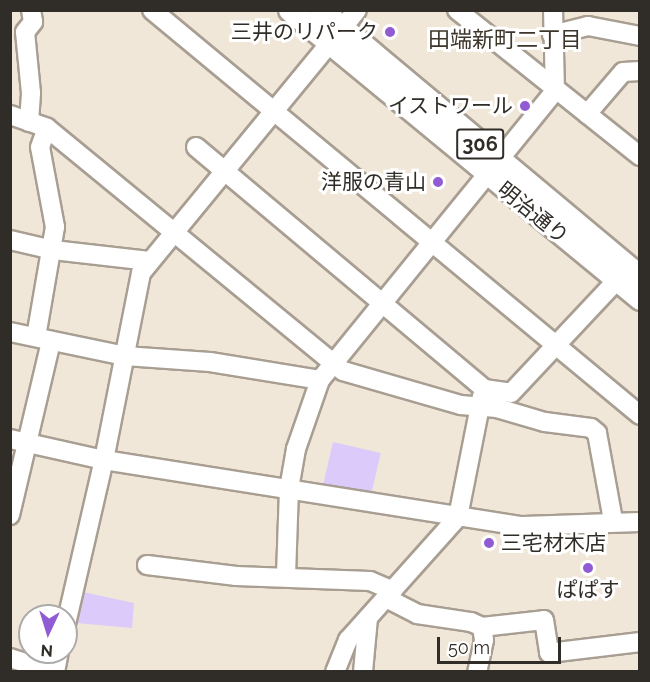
<!DOCTYPE html>
<meta charset="utf-8">
<style>
body{margin:0}
#map{position:relative;width:650px;height:682px;overflow:hidden;background:#f1e7d9;font-family:Raleway,"Noto Sans JP",sans-serif}
div>[style]{position:absolute}
.green>*{inset:0;background:#dccafa;transform-origin:0 0}
.roads{filter:drop-shadow(2px 0 #a89e92) drop-shadow(-2px 0 #a89e92) drop-shadow(0 2px #a89e92) drop-shadow(0 -2px #a89e92)}
.minor>*{height:18px;margin:-9px;padding:0 9px;transform-origin:9px;border-radius:9px;background:#fff}
.major>*{height:22px;margin:-11px;padding:0 11px;transform-origin:11px;border-radius:11px;background:#fff}
.dots>*{width:16px;height:16px;translate:-50% -50%;box-sizing:border-box;border:3px solid #fff;border-radius:50%}
span{translate:-50% -50%;white-space:nowrap;text-align:center;line-height:1.15;-webkit-text-stroke:6px #fff;paint-order:stroke}
.shield-label span{padding:2px 4px;background:#fff;border:2px solid;border-radius:4px;-webkit-text-stroke-width:0}
.shield-label{font-size:20px;color:#302c27;font-weight:700}
.poi-label{font-size:21px;color:#302c27}
.right{translate:-100% -50%;text-align:right}
.left{translate:0 -50%;text-align:left}
.street-label{font-size:21px;color:#302c27}
.neighbourhood-label{font-size:22px;color:#3d352a}
.frame{position:absolute;inset:0;border:12px solid #302c27;pointer-events:none}
.north{position:absolute;left:18px;top:604px;width:60px;height:60px;box-sizing:border-box;background:#fff;border:2px solid #acaba9;border-radius:50%;rotate:184deg;font-size:16px;font-weight:700;line-height:24px;text-align:center;color:#302c27}
.north::after{content:'';display:block;margin:auto;width:21px;height:27px;background:#915bd3;clip-path:polygon(50% 0,100% 100%,50% 72%,0 100%)}
.scale{position:absolute;left:437px;top:637px;width:124px;height:27px;box-sizing:border-box;border:3px solid #302c27;border-top:0;padding-left:8px;font-size:18px;line-height:21px;white-space:nowrap;color:#302c27;-webkit-text-stroke:4px #fff;paint-order:stroke}
</style>
<div id="map">
<div class="green">
<i style="left:333px;top:442px;width:49px;height:48px;rotate:13deg"></i>
<i style="clip-path:polygon(83px 592px,134px 603px,132px 628px,76px 623px)"></i>
</div>
<div class="roads">
<div class="minor">
<i style="left:152px;top:10px;width:634px;rotate:39.69deg"></i>
<i style="left:457px;top:10px;width:234px;rotate:38.6deg"></i>
<i style="left:552px;top:35px;width:37px;rotate:-14deg"></i>
<i style="left:588px;top:26px;width:53px;rotate:10.9deg"></i>
<i style="left:587px;top:114px;width:55px;rotate:-49.4deg"></i>
<i style="left:623px;top:72px;width:17px;rotate:-3deg"></i>
<i style="left:10px;top:115px;width:39px;rotate:19deg"></i>
<i style="left:47px;top:128px;width:383px;rotate:39.4deg"></i>
<i style="left:343px;top:371px;width:123px;rotate:16.1deg"></i>
<i style="left:461px;top:405px;width:36px;rotate:5deg"></i>
<i style="left:497px;top:408px;width:50px;rotate:16.3deg"></i>
<i style="left:545px;top:422px;width:46px;rotate:7.4deg"></i>
<i style="left:591px;top:428px;width:8px;rotate:40deg"></i>
<i style="left:597px;top:433px;width:88px;rotate:79.6deg"></i>
<i style="left:29px;top:122px;width:29px;rotate:-86deg"></i>
<i style="left:31px;top:93px;width:61px;rotate:-95.6deg"></i>
<i style="left:25px;top:32px;width:13px;rotate:-51deg"></i>
<i style="left:33px;top:22px;width:12px;rotate:-99deg"></i>
<i style="left:196px;top:147px;width:376px;rotate:40deg"></i>
<i style="left:484px;top:389px;width:27px;rotate:8deg"></i>
<i style="left:511px;top:393px;width:155px;rotate:-46.8deg"></i>
<i style="left:10px;top:240px;width:44px;rotate:13.1deg"></i>
<i style="left:53px;top:250px;width:97px;rotate:6.5deg"></i>
<i style="left:10px;top:332px;width:117px;rotate:11.8deg"></i>
<i style="left:125px;top:356px;width:85px;rotate:4deg"></i>
<i style="left:210px;top:362px;width:111px;rotate:9.3deg"></i>
<i style="left:36px;top:337px;width:112px;rotate:-80.2deg"></i>
<i style="left:55px;top:227px;width:81px;rotate:-100.6deg"></i>
<i style="left:40px;top:147px;width:20px;rotate:-70deg"></i>
<i style="left:10px;top:439px;width:96px;rotate:12.6deg"></i>
<i style="left:104px;top:460px;width:424px;rotate:9deg"></i>
<i style="left:523px;top:526px;width:117px;rotate:-2deg"></i>
<i style="left:10px;top:515px;width:179px;rotate:-76.7deg"></i>
<i style="left:147px;top:565px;width:90px;rotate:7deg"></i>
<i style="left:236px;top:576px;width:134px;rotate:2.1deg"></i>
<i style="left:370px;top:581px;width:25px;rotate:23deg"></i>
<i style="left:286px;top:575px;width:86px;rotate:-88deg"></i>
<i style="left:289px;top:489px;width:41px;rotate:-80.1deg"></i>
<i style="left:296px;top:449px;width:73px;rotate:-70.8deg"></i>
<i style="left:320px;top:380px;width:372px;rotate:-50.9deg"></i>
<i style="left:555px;top:91px;width:81px;rotate:-91.4deg"></i>
<i style="left:386px;top:598px;width:35px;rotate:27deg"></i>
<i style="left:417px;top:614px;width:55px;rotate:8.4deg"></i>
<i style="left:471px;top:622px;width:12px;rotate:24deg"></i>
<i style="left:482px;top:627px;width:13px;rotate:81deg"></i>
<i style="left:484px;top:640px;width:33px;rotate:102deg"></i>
<i style="left:66px;top:624px;width:168px;rotate:-77deg"></i>
<i style="left:104px;top:460px;width:191px;rotate:-78.8deg"></i>
<i style="left:141px;top:273px;width:340px;rotate:-50.6deg"></i>
<i style="left:482px;top:627px;width:62px;rotate:-6.4deg"></i>
<i style="left:544px;top:620px;width:33px;rotate:81deg"></i>
<i style="left:549px;top:653px;width:92px;rotate:-6.9deg"></i>
<i style="left:10px;top:658px;width:46px;rotate:17.7deg"></i>
<i style="left:55px;top:672px;width:20px;rotate:-79deg"></i>
<i style="left:335px;top:672px;width:35px;rotate:-68deg"></i>
<i style="left:348px;top:640px;width:165px;rotate:-48.2deg"></i>
<i style="left:458px;top:517px;width:123px;rotate:-78.8deg"></i>
<i style="left:363px;top:672px;width:54px;rotate:-84.7deg"></i>
</div>
<div class="major">
<i style="left:290px;top:10px;width:454px;rotate:39.5deg"></i>
<i style="left:321px;top:10px;width:416px;rotate:39.9deg"></i>
</div>
</div>
<div class="dots">
<i style="left:390px;top:32px;background:#915bd3"></i>
<i style="left:525px;top:106px;background:#915bd3"></i>
<i style="left:438px;top:182px;background:#915bd3"></i>
<i style="left:489px;top:543px;background:#915bd3"></i>
<i style="left:588px;top:568px;background:#915bd3"></i>
</div>
<div class="shield-label">
<span style="left:480px;top:144px">306</span>
</div>
<div class="poi-label">
<span class="right" style="left:378px;top:32px">三井のリパーク</span>
<span class="right" style="left:513px;top:106px">イストワール</span>
<span class="right" style="left:426px;top:182px">洋服の青山</span>
<span class="left" style="left:501px;top:543px">三宅材木店</span>
<span style="left:588px;top:590px">ぱぱす</span>
</div>
<div class="street-label">
<span style="left:533px;top:213px;rotate:39deg">明治通り</span>
</div>
<div class="neighbourhood-label">
<span style="left:505px;top:40px">田端新町二丁目</span>
</div>
<div class="frame"></div>
<div class="north">N</div>
<div class="scale">50 m</div>
</div>
